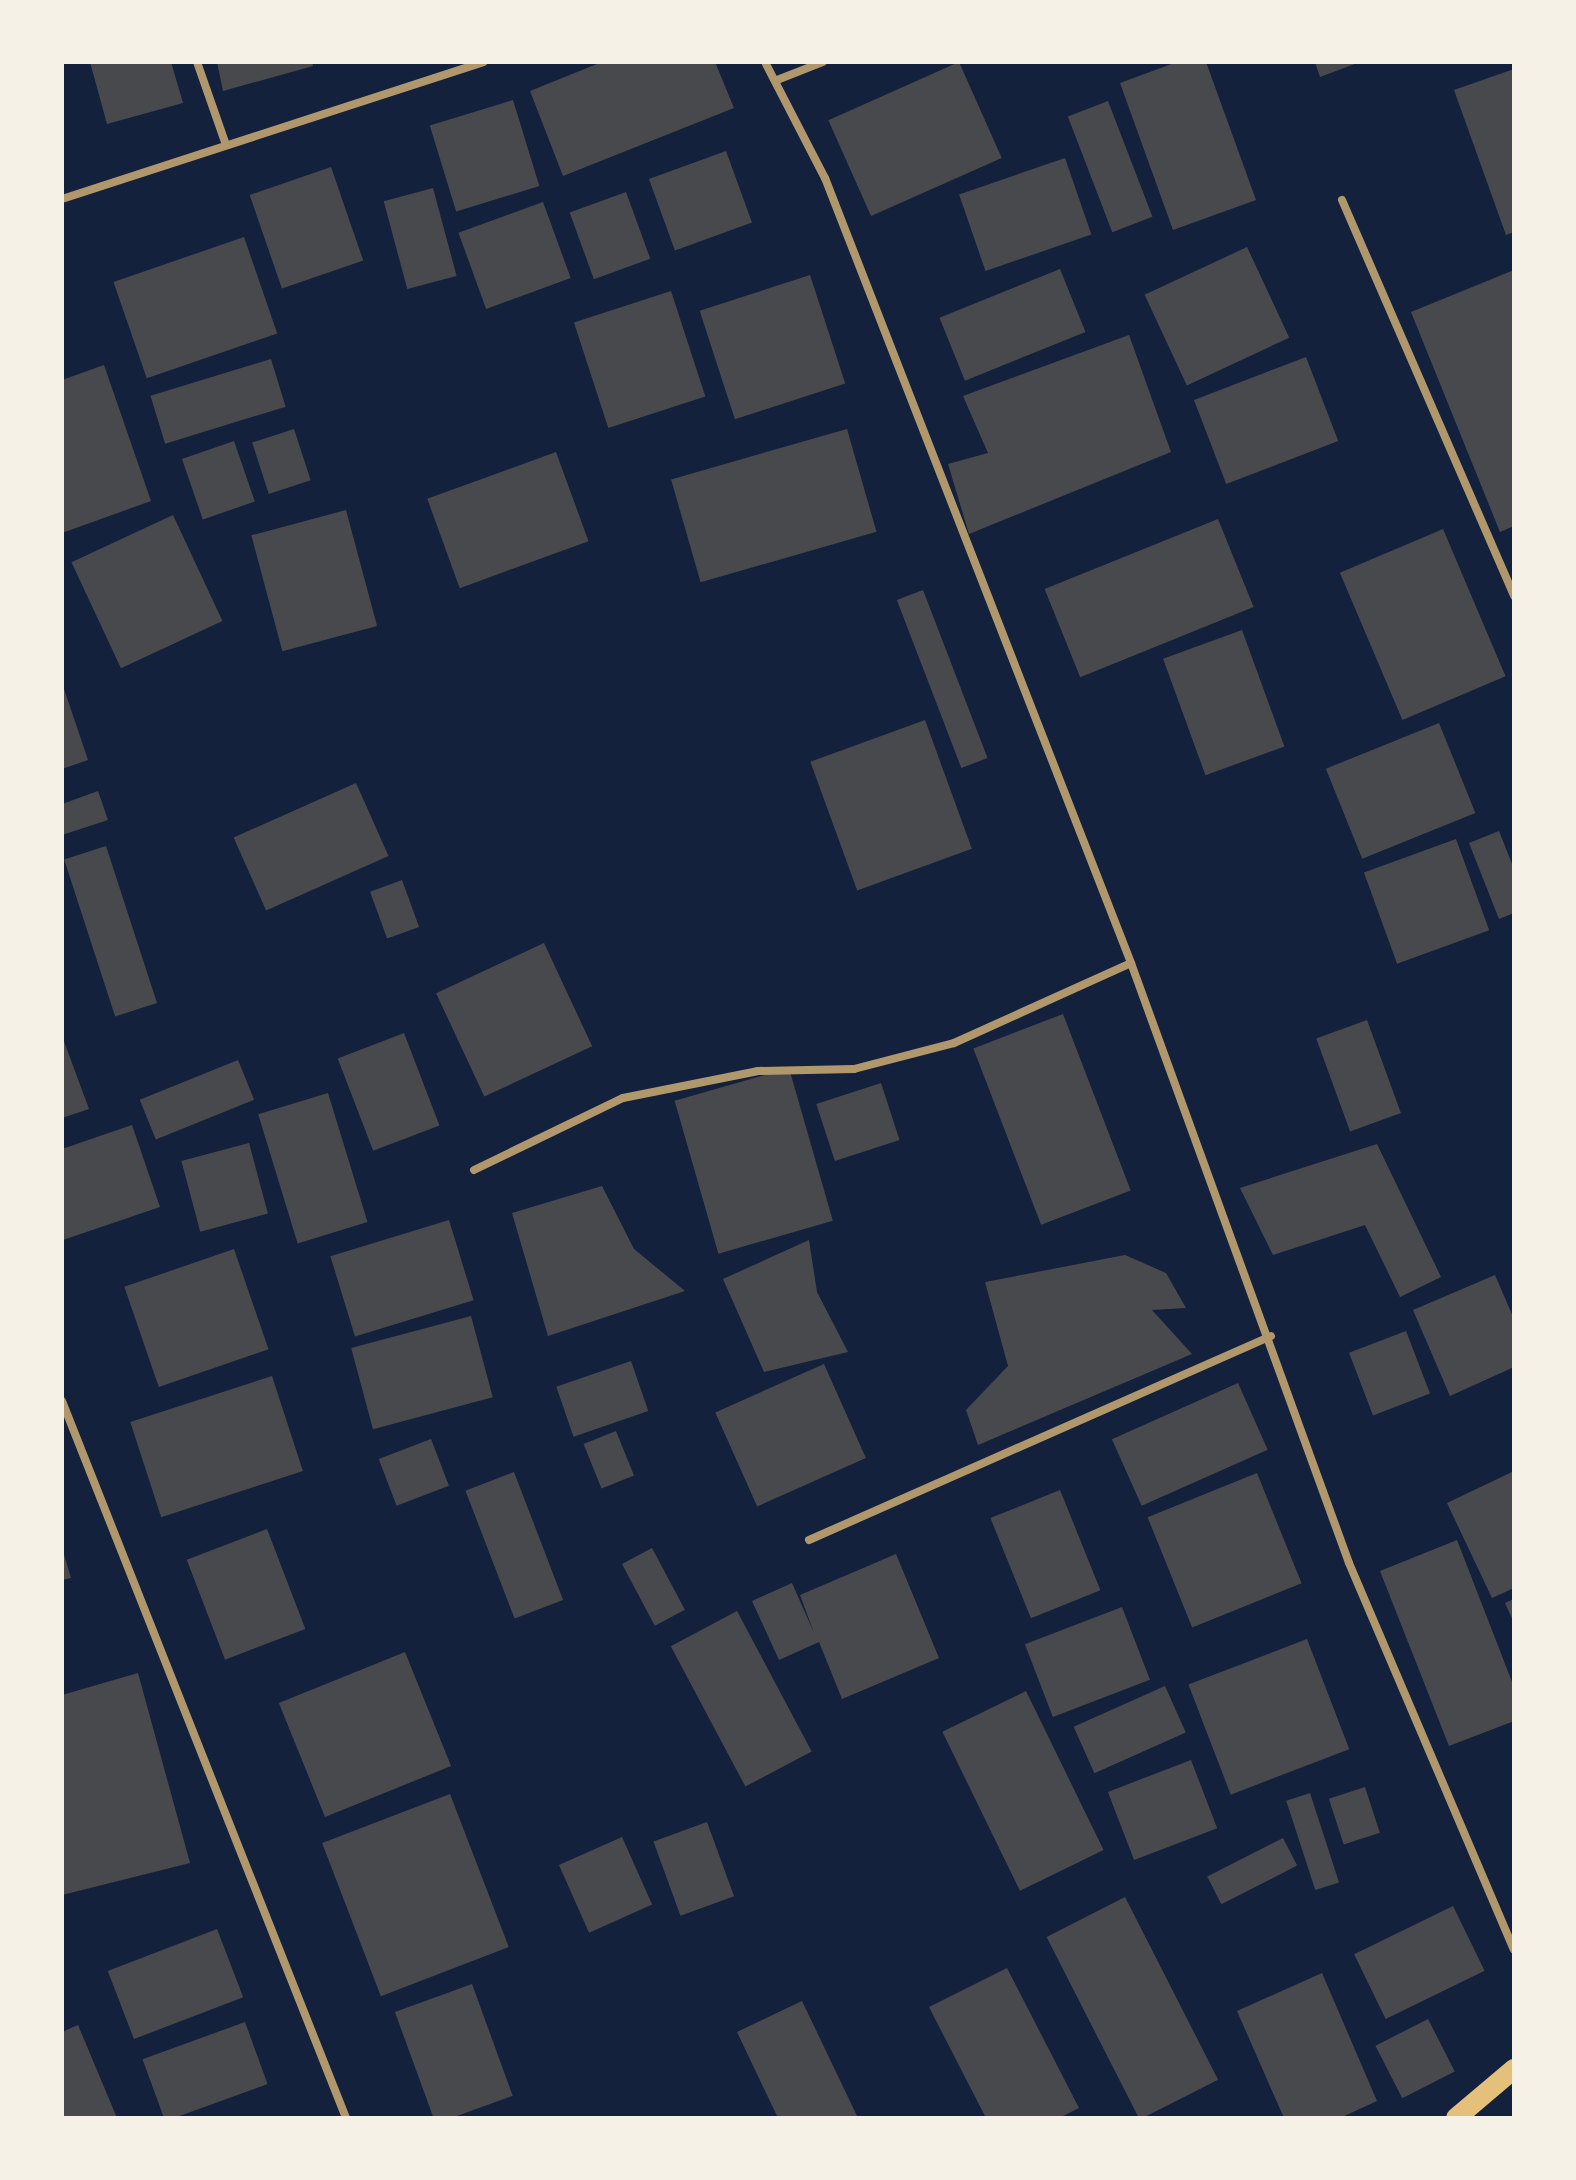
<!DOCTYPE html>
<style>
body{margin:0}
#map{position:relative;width:1576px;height:2180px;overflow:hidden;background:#14213d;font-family:Manrope,sans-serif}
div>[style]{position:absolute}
.building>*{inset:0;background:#48494c;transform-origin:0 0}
.minor>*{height:8px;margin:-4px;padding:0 4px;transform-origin:4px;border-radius:4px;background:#b1986c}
.primary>*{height:20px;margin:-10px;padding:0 10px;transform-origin:10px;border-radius:10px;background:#e5c07b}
span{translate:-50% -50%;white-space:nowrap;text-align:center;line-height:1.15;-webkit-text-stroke:8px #f6f1e7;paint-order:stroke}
.frame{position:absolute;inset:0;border:64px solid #f6f1e7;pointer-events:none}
</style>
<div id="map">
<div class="building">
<i style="clip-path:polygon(90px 62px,171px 62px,183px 103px,107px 124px)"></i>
<i style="clip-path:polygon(217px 62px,312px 62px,313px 66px,223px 91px)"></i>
<i style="clip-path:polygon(602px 62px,715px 62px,734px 108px,563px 176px,530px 91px)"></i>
<i style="left:959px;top:62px;width:105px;height:143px;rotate:66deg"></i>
<i style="clip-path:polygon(1177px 62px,1206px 62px,1256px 200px,1173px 230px,1120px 83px)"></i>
<i style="clip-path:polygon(1315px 62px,1360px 62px,1320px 77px)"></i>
<i style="clip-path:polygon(1514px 69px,1514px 232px,1506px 235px,1454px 90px)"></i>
<i style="left:513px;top:100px;width:90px;height:87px;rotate:73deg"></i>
<i style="left:1108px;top:101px;width:124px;height:43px;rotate:69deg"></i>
<i style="left:726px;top:151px;width:76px;height:82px;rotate:70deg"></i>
<i style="left:1065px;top:158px;width:81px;height:112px;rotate:71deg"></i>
<i style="left:331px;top:167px;width:99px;height:86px;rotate:71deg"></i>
<i style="left:433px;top:188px;width:91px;height:51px;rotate:75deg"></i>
<i style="left:626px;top:192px;width:71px;height:60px;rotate:70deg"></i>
<i style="left:543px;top:202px;width:81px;height:90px;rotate:70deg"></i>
<i style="left:244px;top:237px;width:102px;height:138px;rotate:71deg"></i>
<i style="left:1247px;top:247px;width:100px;height:113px;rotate:65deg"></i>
<i style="left:1060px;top:269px;width:68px;height:130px;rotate:68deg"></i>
<i style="clip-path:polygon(1514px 270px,1514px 526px,1500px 532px,1411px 312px)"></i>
<i style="left:810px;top:275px;width:114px;height:116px;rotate:72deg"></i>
<i style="left:671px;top:291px;width:111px;height:102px;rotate:72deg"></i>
<i style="clip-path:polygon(1129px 335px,1171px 452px,969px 534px,948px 464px,988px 453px,963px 396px)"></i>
<i style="left:1306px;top:357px;width:90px;height:120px;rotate:69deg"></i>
<i style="left:271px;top:359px;width:50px;height:126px;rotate:73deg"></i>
<i style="clip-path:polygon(104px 365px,151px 501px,62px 533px,62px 380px)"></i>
<i style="left:294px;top:429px;width:54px;height:44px;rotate:72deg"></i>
<i style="left:847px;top:429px;width:107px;height:183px;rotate:74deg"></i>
<i style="left:234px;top:441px;width:64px;height:55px;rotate:71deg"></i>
<i style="left:556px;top:452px;width:95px;height:137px;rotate:70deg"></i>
<i style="left:346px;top:510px;width:120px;height:98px;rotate:75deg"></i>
<i style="left:173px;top:515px;width:117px;height:112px;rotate:65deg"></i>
<i style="left:1218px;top:519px;width:95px;height:187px;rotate:68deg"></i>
<i style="left:1443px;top:529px;width:160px;height:112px;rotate:67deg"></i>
<i style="left:923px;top:590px;width:180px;height:28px;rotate:69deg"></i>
<i style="left:1242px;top:630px;width:124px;height:84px;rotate:70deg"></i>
<i style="clip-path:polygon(62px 683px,88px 760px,62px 769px)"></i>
<i style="left:925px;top:720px;width:137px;height:122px;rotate:70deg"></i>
<i style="left:1439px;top:723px;width:97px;height:122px;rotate:68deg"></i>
<i style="left:356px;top:783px;width:80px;height:134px;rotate:66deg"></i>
<i style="clip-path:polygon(98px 791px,108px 820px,62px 835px,62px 804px)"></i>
<i style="clip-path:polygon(1499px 831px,1514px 869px,1514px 913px,1499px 919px,1469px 843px)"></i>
<i style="left:1456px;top:839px;width:97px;height:98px;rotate:70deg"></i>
<i style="left:106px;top:846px;width:165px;height:44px;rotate:72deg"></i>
<i style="left:402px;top:880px;width:50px;height:34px;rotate:70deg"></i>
<i style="left:544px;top:943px;width:114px;height:119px;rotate:65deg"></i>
<i style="left:1063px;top:1014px;width:189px;height:96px;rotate:69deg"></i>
<i style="left:1367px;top:1020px;width:99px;height:54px;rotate:70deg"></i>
<i style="left:404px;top:1033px;width:99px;height:71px;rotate:69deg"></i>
<i style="clip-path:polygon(62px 1036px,89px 1109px,62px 1118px)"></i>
<i style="left:238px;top:1060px;width:43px;height:106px;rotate:68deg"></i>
<i style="left:789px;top:1068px;width:159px;height:119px;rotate:74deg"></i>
<i style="left:881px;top:1083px;width:60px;height:68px;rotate:72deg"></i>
<i style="left:328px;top:1093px;width:135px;height:73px;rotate:73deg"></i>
<i style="clip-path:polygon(132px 1125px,160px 1207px,63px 1240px,62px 1149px)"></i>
<i style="left:249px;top:1143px;width:73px;height:70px;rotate:75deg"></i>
<i style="clip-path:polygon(1377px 1144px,1441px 1277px,1400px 1297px,1365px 1225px,1273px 1255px,1240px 1188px)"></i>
<i style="clip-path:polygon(602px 1186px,634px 1249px,685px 1291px,548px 1336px,512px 1213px)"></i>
<i style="left:449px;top:1220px;width:84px;height:124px;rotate:73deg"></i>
<i style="clip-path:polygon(809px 1240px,817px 1292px,848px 1352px,764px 1372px,723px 1279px)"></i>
<i style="left:234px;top:1249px;width:106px;height:116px;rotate:71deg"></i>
<i style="clip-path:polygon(1125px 1255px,1166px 1273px,1186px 1308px,1152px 1310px,1192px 1354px,978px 1445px,966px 1410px,1008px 1366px,985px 1282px)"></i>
<i style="clip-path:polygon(1495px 1275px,1514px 1319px,1514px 1367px,1450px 1396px,1413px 1310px)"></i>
<i style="left:471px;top:1316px;width:84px;height:124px;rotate:75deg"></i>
<i style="left:1406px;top:1331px;width:67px;height:61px;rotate:69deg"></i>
<i style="left:631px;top:1361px;width:53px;height:79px;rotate:71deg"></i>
<i style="left:824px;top:1364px;width:103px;height:119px;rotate:66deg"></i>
<i style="left:272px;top:1376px;width:100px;height:149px;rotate:72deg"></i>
<i style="left:1238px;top:1383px;width:73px;height:138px;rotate:66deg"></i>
<i style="left:616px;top:1431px;width:48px;height:35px;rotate:68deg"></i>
<i style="left:431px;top:1439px;width:50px;height:56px;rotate:69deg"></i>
<i style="clip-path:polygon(1514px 1471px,1514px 1588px,1492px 1598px,1447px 1503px)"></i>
<i style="left:514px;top:1472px;width:137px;height:52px;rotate:69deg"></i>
<i style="left:1257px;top:1473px;width:119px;height:118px;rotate:68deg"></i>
<i style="left:1060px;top:1490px;width:108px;height:75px;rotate:68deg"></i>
<i style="left:267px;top:1529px;width:107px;height:86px;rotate:69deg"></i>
<i style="clip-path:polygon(1457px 1540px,1514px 1687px,1514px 1721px,1449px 1746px,1380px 1571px)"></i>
<i style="left:652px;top:1548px;width:70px;height:34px;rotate:62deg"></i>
<i style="clip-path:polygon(63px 1551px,71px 1578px,62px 1580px,62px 1552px)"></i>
<i style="clip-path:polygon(896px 1554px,939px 1658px,842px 1699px,819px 1642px,779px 1660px,752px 1601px,792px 1583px,814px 1633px,800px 1595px)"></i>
<i style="clip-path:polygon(1514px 1599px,1514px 1623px,1505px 1603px)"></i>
<i style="left:1122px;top:1607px;width:78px;height:104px;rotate:69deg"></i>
<i style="left:737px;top:1611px;width:159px;height:75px;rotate:62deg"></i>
<i style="left:1307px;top:1639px;width:118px;height:127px;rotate:69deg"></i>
<i style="left:405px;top:1652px;width:123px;height:136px;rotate:68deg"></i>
<i style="clip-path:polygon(138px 1673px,190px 1863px,62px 1895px,62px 1695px)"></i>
<i style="left:1165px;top:1686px;width:51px;height:100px;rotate:66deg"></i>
<i style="left:1026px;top:1691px;width:177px;height:93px;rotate:64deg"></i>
<i style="left:1191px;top:1760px;width:73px;height:89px;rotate:69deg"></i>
<i style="left:1365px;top:1787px;width:48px;height:38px;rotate:72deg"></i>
<i style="left:1310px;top:1793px;width:94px;height:25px;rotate:72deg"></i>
<i style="left:450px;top:1794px;width:164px;height:137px;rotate:69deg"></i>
<i style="left:707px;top:1822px;width:79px;height:57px;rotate:70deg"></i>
<i style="left:622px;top:1837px;width:74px;height:69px;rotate:66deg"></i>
<i style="left:1283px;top:1838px;width:31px;height:85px;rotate:63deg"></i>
<i style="left:1125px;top:1897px;width:205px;height:88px;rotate:63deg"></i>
<i style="left:1453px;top:1906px;width:72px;height:110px;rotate:64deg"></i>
<i style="left:217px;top:1929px;width:73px;height:117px;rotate:69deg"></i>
<i style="clip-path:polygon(1007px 1968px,1079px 2108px,1059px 2118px,986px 2118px,929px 2007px)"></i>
<i style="clip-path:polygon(1322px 1973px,1377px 2101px,1340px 2118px,1284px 2118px,1237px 2011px)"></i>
<i style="left:472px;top:1984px;width:119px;height:82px;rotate:70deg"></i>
<i style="clip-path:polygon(802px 2001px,858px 2118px,778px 2118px,737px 2032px)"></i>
<i style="left:1428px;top:2019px;width:59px;height:59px;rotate:63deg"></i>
<i style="left:245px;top:2022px;width:66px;height:109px;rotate:70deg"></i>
<i style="clip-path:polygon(78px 2025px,117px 2118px,62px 2118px,62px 2032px)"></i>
</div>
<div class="minor">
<i style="left:197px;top:62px;width:88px;rotate:70.7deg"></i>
<i style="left:765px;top:62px;width:131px;rotate:62.7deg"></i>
<i style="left:825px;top:178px;width:843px;rotate:68.7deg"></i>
<i style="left:1131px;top:963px;width:638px;rotate:70.03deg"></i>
<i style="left:1349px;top:1563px;width:420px;rotate:66.9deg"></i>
<i style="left:777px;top:80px;width:49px;rotate:-21.4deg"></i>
<i style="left:62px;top:199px;width:443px;rotate:-18deg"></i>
<i style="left:1342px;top:200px;width:432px;rotate:66.5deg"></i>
<i style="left:474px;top:1170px;width:165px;rotate:-25.8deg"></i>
<i style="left:623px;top:1098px;width:138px;rotate:-11.3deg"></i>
<i style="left:758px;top:1071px;width:96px;rotate:-1.2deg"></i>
<i style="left:854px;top:1069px;width:103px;rotate:-14.6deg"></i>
<i style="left:954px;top:1043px;width:194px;rotate:-24.3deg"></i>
<i style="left:62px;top:1401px;width:771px;rotate:68.39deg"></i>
<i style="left:809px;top:1540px;width:505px;rotate:-23.82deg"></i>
</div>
<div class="primary">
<i style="left:1456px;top:2118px;width:76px;rotate:-40.2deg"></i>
</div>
<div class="frame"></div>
</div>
